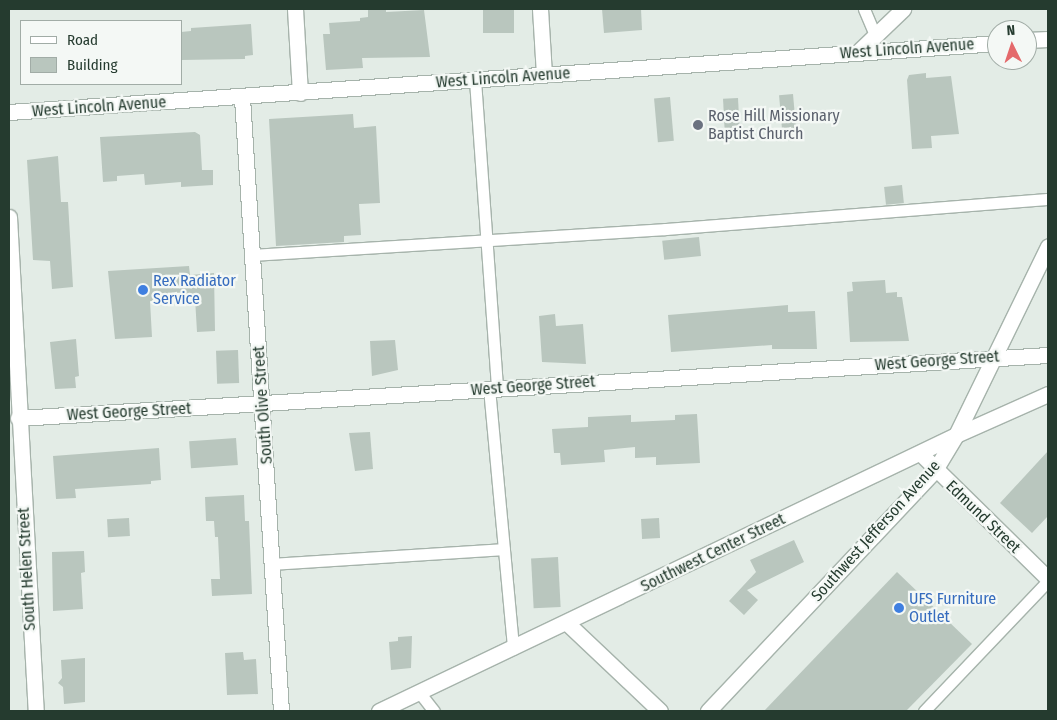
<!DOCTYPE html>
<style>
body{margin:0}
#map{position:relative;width:1057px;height:720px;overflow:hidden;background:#e3ece6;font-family:"Fira Sans Condensed",sans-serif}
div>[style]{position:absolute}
.building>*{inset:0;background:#b9c6be;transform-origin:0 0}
.roads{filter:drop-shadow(1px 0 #a6b3ab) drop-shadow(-1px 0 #a6b3ab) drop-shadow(0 1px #a6b3ab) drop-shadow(0 -1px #a6b3ab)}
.lane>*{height:11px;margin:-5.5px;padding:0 5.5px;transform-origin:5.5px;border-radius:5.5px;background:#fff}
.street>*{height:15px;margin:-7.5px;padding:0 7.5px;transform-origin:7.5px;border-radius:7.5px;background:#fff}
.secondary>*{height:15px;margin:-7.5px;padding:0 7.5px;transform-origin:7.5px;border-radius:7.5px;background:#fff}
.dots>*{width:14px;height:14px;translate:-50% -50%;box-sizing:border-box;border:2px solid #f4f8f5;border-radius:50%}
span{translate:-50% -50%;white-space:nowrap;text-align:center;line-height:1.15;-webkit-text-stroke:4.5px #f4f8f5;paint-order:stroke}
.street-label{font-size:16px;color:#253b2f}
.worship-label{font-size:16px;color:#5b616d}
.left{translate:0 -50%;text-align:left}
.shop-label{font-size:16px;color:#366cbe}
.frame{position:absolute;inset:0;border:10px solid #253b2f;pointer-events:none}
.legend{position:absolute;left:20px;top:20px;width:162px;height:65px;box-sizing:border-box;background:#f4f8f5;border:1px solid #a1aca6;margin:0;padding:6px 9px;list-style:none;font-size:15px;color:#253b2f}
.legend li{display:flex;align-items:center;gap:10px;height:25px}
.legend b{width:25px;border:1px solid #a1aca6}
.north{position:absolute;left:987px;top:20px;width:50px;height:50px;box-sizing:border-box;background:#f4f8f5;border:1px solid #a1aca6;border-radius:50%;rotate:356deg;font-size:14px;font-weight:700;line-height:20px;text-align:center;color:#253b2f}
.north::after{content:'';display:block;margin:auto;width:18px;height:22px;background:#e4696b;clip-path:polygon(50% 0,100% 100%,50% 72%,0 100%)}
</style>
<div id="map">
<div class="building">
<i style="clip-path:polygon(368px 9px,386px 9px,386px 12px,424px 10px,430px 57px,362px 58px,363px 68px,326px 70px,323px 34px,330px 34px,329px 23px,360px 21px,360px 18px,368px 17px)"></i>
<i style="left:483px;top:9px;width:31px;height:24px"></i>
<i style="clip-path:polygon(602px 9px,641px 9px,642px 30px,604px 33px)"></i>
<i style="clip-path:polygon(251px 24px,253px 55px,245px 56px,245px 59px,181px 60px,181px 32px,191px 31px,191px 28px)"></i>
<i style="clip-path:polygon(926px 73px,926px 78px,951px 76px,959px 134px,931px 136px,932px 148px,912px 149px,907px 80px,909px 75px)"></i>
<i style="left:793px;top:94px;width:37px;height:14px;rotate:85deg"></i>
<i style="left:670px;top:97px;width:44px;height:16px;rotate:85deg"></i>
<i style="left:738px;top:98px;width:37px;height:15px;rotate:87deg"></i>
<i style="clip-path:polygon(353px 114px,354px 128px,376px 126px,380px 203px,359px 204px,361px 235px,344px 236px,344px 242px,276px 246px,269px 119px)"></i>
<i style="clip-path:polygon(195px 132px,200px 135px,202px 170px,213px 170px,213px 185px,181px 187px,181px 182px,145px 185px,144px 174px,117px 176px,117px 181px,103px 182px,100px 137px)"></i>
<i style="clip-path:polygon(58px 156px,61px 202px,68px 202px,73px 287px,52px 289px,50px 261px,33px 260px,27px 160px)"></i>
<i style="left:902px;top:185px;width:18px;height:18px;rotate:84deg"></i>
<i style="left:699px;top:237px;width:19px;height:37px;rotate:84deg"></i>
<i style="clip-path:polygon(189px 266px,190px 275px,214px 273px,215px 331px,197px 332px,195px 298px,150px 301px,152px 337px,115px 339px,108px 271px)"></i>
<i style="clip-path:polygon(885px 280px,886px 293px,897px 292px,897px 297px,902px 297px,909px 341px,850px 342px,847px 292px,853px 291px,852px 282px)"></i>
<i style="clip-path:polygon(788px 305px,788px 312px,815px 311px,817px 349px,772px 349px,772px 345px,671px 352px,668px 315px)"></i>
<i style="clip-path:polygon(555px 314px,556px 326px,583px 324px,586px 364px,542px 362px,539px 316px)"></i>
<i style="clip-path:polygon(76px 339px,79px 376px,75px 377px,76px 388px,55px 389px,50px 342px)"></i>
<i style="clip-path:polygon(395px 340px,398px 370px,372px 376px,370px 341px)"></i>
<i style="left:238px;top:350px;width:33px;height:22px;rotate:88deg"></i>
<i style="clip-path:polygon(697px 414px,700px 463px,656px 465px,656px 457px,635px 458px,635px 447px,604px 450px,605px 462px,561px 465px,560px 453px,554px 453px,552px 429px,588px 427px,588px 417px,631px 415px,631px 422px,675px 420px,675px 415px)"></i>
<i style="clip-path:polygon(370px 432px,373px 469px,355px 471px,349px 433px)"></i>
<i style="left:236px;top:438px;width:27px;height:47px;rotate:86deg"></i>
<i style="clip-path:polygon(159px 448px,161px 480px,151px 481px,151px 484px,75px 489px,76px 498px,56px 499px,53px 456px)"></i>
<i style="clip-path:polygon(1048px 451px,1048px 516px,1032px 533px,1000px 503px)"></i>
<i style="clip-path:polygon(244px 495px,245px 521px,249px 521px,252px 594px,212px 596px,211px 579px,220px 579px,218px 537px,215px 537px,214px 521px,206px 521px,205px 497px)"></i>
<i style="left:129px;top:518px;width:18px;height:22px;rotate:87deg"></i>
<i style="left:659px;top:518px;width:20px;height:18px;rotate:87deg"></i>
<i style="clip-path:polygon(794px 540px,804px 562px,747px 590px,758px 600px,744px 615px,729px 601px,756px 572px,750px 560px)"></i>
<i style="clip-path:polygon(84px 551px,85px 572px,81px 573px,83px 609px,53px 611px,52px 552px)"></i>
<i style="left:558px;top:557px;width:50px;height:27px;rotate:87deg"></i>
<i style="clip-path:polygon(897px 572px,972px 644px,906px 711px,764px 711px)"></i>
<i style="clip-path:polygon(412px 636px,411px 668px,391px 670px,389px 642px,398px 641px,398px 637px)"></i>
<i style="clip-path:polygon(243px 652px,244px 660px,256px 659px,258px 694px,227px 695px,225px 653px)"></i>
<i style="clip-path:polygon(85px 658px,85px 702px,64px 704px,63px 687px,58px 683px,62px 678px,61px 660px)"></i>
</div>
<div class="roads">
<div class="lane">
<i style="left:864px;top:9px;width:28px;rotate:67deg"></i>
<i style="left:475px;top:80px;width:308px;rotate:85.9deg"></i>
<i style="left:253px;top:255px;width:413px;rotate:-3.6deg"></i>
<i style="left:665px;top:229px;width:384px;rotate:-4.5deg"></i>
<i style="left:489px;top:388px;width:262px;rotate:84.7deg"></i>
<i style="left:272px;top:564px;width:232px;rotate:-3.7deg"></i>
<i style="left:419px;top:692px;width:24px;rotate:52deg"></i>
<i style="left:924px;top:711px;width:180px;rotate:-46.4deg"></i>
</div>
<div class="street">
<i style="left:295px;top:9px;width:84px;rotate:86.6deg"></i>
<i style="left:540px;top:9px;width:65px;rotate:86.5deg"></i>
<i style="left:857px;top:53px;width:64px;rotate:-43.7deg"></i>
<i style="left:242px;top:98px;width:614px;rotate:86.36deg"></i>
<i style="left:9px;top:217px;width:495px;rotate:86.9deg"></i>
<i style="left:18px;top:418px;width:1032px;rotate:-3.5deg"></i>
<i style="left:920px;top:453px;width:180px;rotate:44.5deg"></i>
<i style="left:567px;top:623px;width:128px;rotate:43.4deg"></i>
<i style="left:379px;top:711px;width:640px;rotate:-25.56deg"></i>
<i style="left:956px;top:435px;width:101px;rotate:-24deg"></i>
</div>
<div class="secondary">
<i style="left:1027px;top:40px;width:21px;rotate:-3deg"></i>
<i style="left:9px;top:112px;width:990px;rotate:-3.99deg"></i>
<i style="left:708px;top:711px;width:331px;rotate:-46.7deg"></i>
<i style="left:935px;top:470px;width:41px;rotate:-59deg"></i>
<i style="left:956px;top:435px;width:210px;rotate:-64deg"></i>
</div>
</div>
<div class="dots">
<i style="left:698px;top:125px;background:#6b7280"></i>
<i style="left:143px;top:290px;background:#3f7fe0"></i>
<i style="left:899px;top:608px;background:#3f7fe0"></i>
</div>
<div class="street-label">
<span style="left:907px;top:49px;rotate:-4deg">West Lincoln Avenue</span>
<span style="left:503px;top:78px;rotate:-4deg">West Lincoln Avenue</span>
<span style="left:99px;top:107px;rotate:-4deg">West Lincoln Avenue</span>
<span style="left:937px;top:361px;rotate:-4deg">West George Street</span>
<span style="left:533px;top:386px;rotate:-4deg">West George Street</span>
<span style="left:263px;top:405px;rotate:-94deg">South Olive Street</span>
<span style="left:129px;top:412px;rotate:-3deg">West George Street</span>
<span style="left:983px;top:517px;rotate:44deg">Edmund Street</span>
<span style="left:876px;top:531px;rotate:-48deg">Southwest Jefferson Avenue</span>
<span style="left:713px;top:553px;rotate:-26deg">Southwest Center Street</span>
<span style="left:27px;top:569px;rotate:-93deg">South Helen Street</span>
</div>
<div class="worship-label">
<span class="left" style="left:708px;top:125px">Rose Hill Missionary<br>Baptist Church</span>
</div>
<div class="shop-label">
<span class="left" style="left:153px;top:290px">Rex Radiator<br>Service</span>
<span class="left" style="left:909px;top:608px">UFS Furniture<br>Outlet</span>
</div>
<div class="frame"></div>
<ul class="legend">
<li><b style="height:6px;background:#fff"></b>Road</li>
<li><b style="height:14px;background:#b9c6be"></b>Building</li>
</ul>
<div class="north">N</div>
</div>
